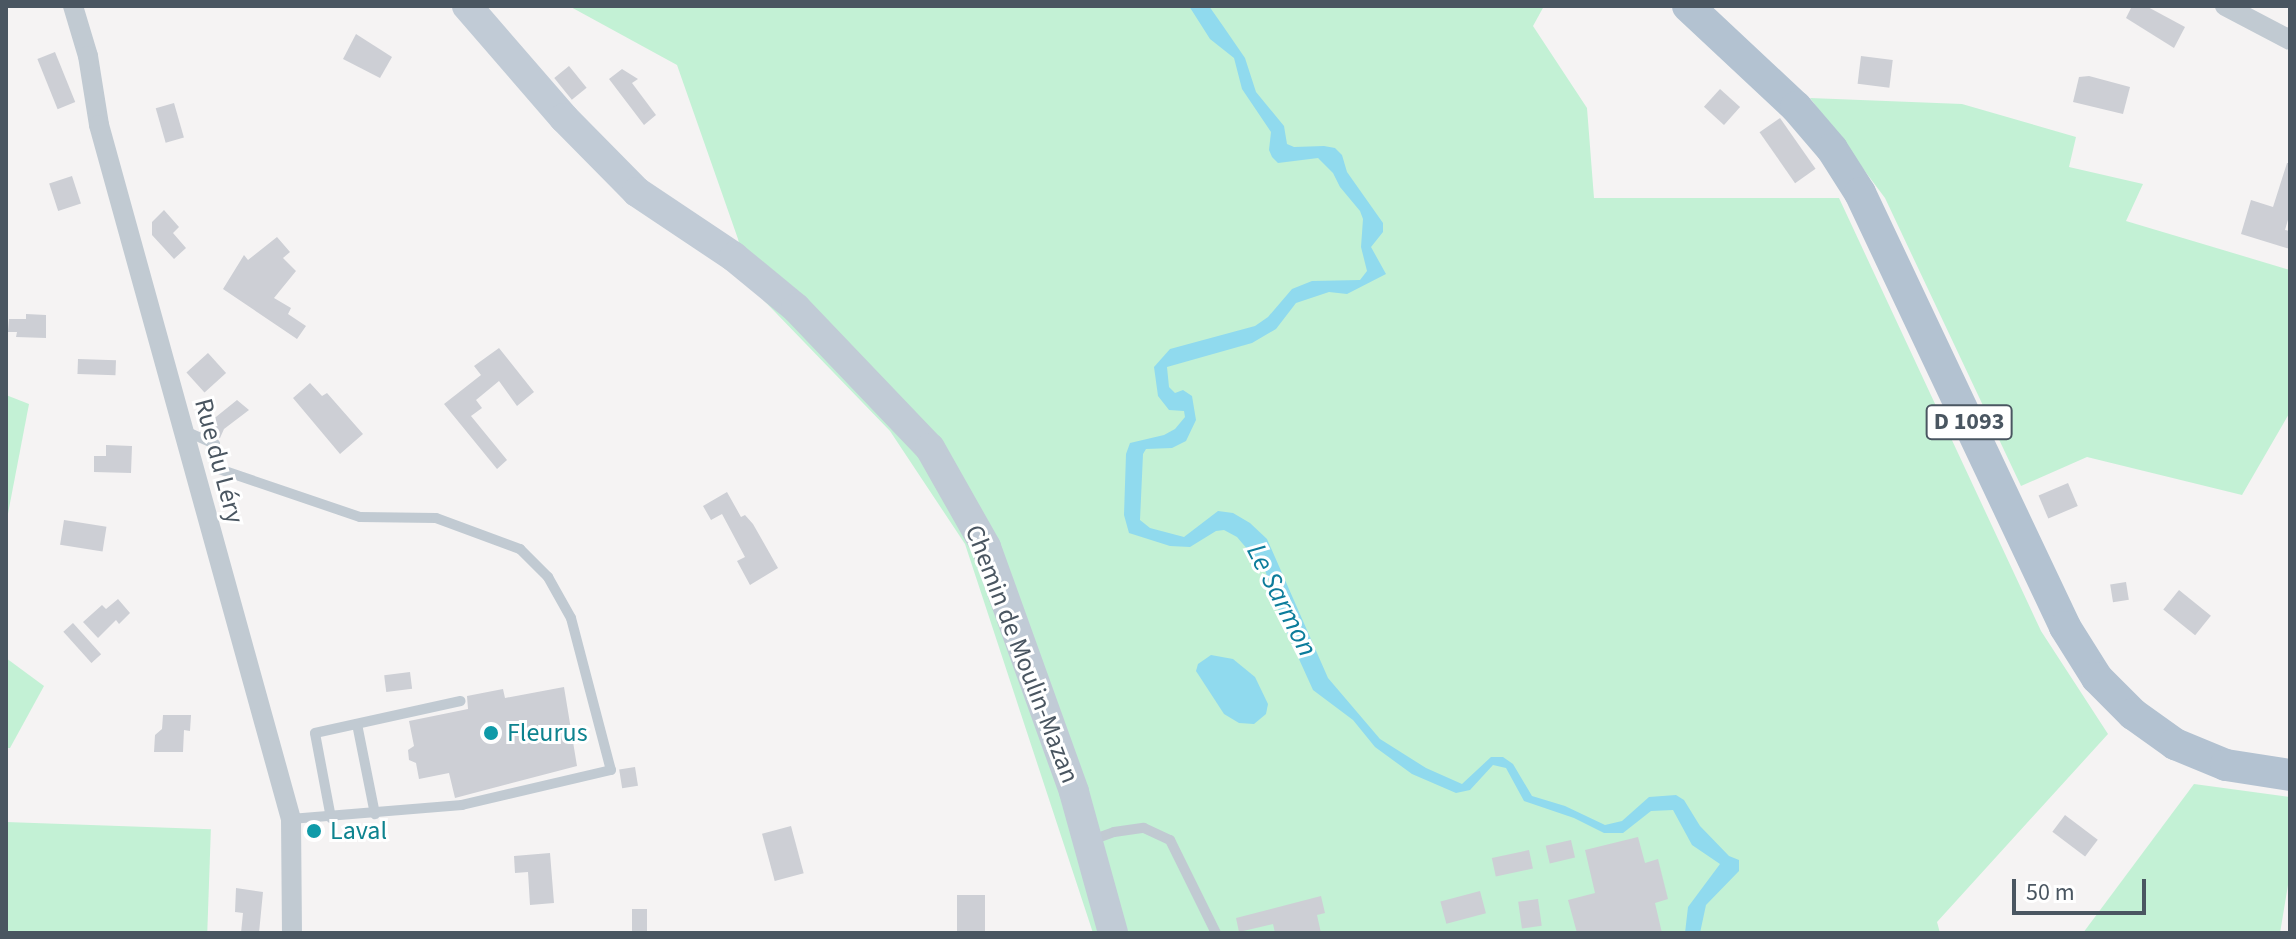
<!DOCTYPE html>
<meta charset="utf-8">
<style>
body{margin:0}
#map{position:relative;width:2296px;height:939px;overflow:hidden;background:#f5f3f3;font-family:"Source Sans 3",sans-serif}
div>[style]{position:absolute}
.green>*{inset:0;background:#c3f1d5;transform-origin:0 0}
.water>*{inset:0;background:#90daee}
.building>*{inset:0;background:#cdcfd5;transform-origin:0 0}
.lane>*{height:10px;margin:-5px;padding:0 5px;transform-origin:5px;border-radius:5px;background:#c1cad2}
.street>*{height:20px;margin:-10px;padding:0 10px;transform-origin:10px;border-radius:10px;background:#c1cad2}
.secondary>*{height:30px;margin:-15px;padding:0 15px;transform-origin:15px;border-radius:15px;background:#c1cbd6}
.primary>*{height:32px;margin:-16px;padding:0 16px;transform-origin:16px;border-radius:16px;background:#b3c2d1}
.dots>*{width:22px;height:22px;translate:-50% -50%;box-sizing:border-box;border:4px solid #fff;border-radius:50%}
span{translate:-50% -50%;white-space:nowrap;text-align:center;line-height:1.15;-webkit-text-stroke:6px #fff;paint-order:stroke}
.shield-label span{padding:2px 6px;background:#fff;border:2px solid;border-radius:6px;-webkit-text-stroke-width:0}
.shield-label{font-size:24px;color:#4a5661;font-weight:700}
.street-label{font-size:26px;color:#4a5661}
.culture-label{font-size:26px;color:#0d838f}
.left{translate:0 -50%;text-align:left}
.water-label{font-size:28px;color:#0c7c9b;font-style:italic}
.frame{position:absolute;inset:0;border:8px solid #4a5661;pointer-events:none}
.scale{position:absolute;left:2012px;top:879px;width:134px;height:36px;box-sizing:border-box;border:4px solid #4a5661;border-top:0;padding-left:10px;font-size:24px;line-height:28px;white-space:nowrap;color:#4a5661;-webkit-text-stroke:6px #fff;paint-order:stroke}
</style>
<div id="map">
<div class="green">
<i style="clip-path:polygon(569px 6px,1544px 6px,1533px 26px,1587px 108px,1594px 198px,1839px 198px,2041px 631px,2108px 734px,1937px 922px,1940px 933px,1093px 933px,965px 544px,890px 431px,748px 284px,738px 239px,677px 65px)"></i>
<i style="clip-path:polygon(1810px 98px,1962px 104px,2076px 137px,2069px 167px,2143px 184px,2126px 221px,2290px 270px,2290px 412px,2242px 495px,2087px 457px,2021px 486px,1885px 198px)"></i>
<i style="clip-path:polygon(6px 395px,29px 404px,6px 524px)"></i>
<i style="clip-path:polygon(6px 658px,44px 686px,10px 748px,6px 748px)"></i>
<i style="clip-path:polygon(2194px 784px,2290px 797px,2290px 873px,2280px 933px,2083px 933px)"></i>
<i style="left:6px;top:822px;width:205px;height:111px;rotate:2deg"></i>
</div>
<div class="water">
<i style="clip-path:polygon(1189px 6px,1209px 6px,1223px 26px,1245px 58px,1256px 92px,1284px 126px,1287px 144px,1294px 147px,1324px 146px,1335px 148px,1342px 155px,1347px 172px,1383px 223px,1383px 232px,1371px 247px,1386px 274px,1347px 294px,1329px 292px,1296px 303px,1276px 329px,1252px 343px,1167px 367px,1169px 387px,1175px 393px,1183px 390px,1192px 396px,1196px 420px,1186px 441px,1172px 448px,1146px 449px,1143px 454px,1140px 520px,1150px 528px,1184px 537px,1218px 511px,1233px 513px,1250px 523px,1267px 539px,1328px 678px,1380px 739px,1426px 768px,1462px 784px,1491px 757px,1503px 757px,1513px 764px,1532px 796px,1565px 806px,1605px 825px,1622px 821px,1649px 797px,1676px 795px,1684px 800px,1700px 826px,1729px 856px,1739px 860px,1739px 871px,1706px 905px,1700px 933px,1685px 933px,1688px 907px,1720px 864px,1692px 845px,1673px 810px,1651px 811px,1623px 833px,1604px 833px,1574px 818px,1524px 801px,1506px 768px,1493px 765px,1470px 790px,1456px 793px,1412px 774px,1375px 747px,1353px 720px,1313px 690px,1284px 626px,1265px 570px,1237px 537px,1224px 530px,1216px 531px,1190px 547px,1170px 546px,1129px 533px,1124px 515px,1126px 454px,1130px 443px,1164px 435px,1175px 429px,1185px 417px,1184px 411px,1169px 410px,1158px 396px,1154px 367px,1170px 349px,1255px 326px,1268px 317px,1292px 289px,1312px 281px,1360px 280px,1367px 271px,1361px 247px,1363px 219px,1360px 211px,1340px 187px,1333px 173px,1318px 158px,1278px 163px,1272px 157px,1269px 150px,1271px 132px,1242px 89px,1234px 58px,1210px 39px)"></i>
<i style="clip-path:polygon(1211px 655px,1233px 659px,1255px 677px,1268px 704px,1266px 714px,1254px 724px,1239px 723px,1224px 714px,1196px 671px,1198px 664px)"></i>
</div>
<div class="building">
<i style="clip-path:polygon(2132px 6px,2146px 6px,2185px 27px,2174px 48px,2126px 18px)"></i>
<i style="clip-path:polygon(356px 34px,392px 57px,380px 78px,343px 59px)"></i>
<i style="left:55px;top:52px;width:54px;height:19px;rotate:68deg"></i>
<i style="left:1861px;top:56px;width:32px;height:28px;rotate:7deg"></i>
<i style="left:569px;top:66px;width:28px;height:19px;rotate:51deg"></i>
<i style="clip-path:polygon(622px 69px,638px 79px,632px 83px,656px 115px,644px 125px,609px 79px)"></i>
<i style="clip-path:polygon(2089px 76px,2130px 87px,2123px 114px,2073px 102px,2079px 77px)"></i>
<i style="left:1720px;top:89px;width:27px;height:24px;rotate:42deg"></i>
<i style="left:174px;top:103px;width:36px;height:19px;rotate:74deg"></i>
<i style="left:1780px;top:118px;width:62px;height:25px;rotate:55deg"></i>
<i style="clip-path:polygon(2287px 163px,2290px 163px,2290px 213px,2285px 230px,2290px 231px,2290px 249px,2241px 234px,2251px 200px,2273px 207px)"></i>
<i style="left:72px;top:176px;width:29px;height:24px;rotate:72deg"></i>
<i style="clip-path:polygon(164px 210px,179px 227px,173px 233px,186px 248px,174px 259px,152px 235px,152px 222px)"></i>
<i style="clip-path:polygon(277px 237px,290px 252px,283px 258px,296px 271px,274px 298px,291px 308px,288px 314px,306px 326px,297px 339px,223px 289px,244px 255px,248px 260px)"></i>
<i style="clip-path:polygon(26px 314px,46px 315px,46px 338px,16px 337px,17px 332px,8px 332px,9px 319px,26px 319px)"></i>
<i style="clip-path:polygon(499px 348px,534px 392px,517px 406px,499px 381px,476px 400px,482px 408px,471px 416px,507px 460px,497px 469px,444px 404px,481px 375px,474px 366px)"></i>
<i style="left:208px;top:353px;width:27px;height:29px;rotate:48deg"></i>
<i style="left:78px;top:359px;width:38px;height:15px;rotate:2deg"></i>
<i style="clip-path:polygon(310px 383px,322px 396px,327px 393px,363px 434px,340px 454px,293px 398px)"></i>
<i style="clip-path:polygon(237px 400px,249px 410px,224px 429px,220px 438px,201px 429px)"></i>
<i style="clip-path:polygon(106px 445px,132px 446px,131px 473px,94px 472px,94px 456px,106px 456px)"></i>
<i style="left:2068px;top:483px;width:25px;height:32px;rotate:67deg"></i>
<i style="clip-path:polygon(727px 492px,741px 517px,745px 515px,753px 524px,778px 568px,750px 585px,737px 561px,745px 557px,722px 514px,711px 520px,703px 506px)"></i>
<i style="left:64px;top:520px;width:43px;height:25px;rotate:9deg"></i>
<i style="left:2126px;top:582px;width:18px;height:16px;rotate:81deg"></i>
<i style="left:2179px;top:590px;width:41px;height:25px;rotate:39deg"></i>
<i style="clip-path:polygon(118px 599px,130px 613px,119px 624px,116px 620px,98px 638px,83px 622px,102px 605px,106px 609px)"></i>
<i style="left:73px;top:623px;width:42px;height:13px;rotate:48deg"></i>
<i style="left:410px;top:672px;width:17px;height:26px;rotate:83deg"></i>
<i style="clip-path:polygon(564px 687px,577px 766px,455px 798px,449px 773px,419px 779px,416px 763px,409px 760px,408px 750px,414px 746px,409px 721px,468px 709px,467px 696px,503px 689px,505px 698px)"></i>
<i style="clip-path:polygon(163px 715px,191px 715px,190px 731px,184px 730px,183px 752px,154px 752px,155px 735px,162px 729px)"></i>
<i style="left:635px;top:767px;width:19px;height:16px;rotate:81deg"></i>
<i style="left:2065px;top:815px;width:41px;height:21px;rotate:37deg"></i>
<i style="left:791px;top:826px;width:49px;height:30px;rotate:75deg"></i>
<i style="clip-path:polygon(1638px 837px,1645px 863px,1658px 859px,1668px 899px,1655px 903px,1662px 933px,1577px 933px,1568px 900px,1595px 893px,1585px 850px)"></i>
<i style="left:1571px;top:840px;width:18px;height:26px;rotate:77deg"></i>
<i style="left:1529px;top:850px;width:19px;height:38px;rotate:78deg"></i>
<i style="clip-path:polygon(550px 853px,554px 903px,530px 905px,528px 872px,515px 873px,514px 856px)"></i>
<i style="clip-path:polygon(236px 888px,263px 892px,259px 933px,241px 933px,243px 913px,235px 912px)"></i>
<i style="left:1480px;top:891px;width:23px;height:41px;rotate:75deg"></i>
<i style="left:957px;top:895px;width:28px;height:36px"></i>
<i style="clip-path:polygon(1321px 896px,1325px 913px,1317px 915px,1321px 933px,1275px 933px,1273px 924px,1239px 932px,1236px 918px)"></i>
<i style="left:1538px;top:899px;width:27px;height:20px;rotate:82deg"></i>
<i style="left:647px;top:909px;width:24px;height:15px;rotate:90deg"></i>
</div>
<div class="lane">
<i style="left:183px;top:430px;width:35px;rotate:24deg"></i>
<i style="left:215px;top:444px;width:24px;rotate:88deg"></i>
<i style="left:216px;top:468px;width:152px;rotate:18.8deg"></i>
<i style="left:360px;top:517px;width:76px;rotate:0.8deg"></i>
<i style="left:436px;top:518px;width:90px;rotate:20.3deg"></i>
<i style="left:520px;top:549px;width:40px;rotate:45deg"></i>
<i style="left:548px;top:577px;width:47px;rotate:60.7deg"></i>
<i style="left:571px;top:618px;width:157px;rotate:75.3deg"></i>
<i style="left:611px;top:770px;width:153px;rotate:166.8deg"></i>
<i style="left:462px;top:805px;width:172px;rotate:175.3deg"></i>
<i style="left:357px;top:724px;width:92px;rotate:78.7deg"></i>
<i style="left:331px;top:818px;width:86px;rotate:-100.7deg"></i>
<i style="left:315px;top:733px;width:149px;rotate:-12.4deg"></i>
<i style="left:1092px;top:840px;width:23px;rotate:-20deg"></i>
<i style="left:1114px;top:832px;width:30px;rotate:-8deg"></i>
<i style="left:1144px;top:828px;width:29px;rotate:25deg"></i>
<i style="left:1170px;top:840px;width:104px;rotate:63.7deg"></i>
</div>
<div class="street">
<i style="left:73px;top:6px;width:52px;rotate:73.3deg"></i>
<i style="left:88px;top:56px;width:70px;rotate:80.9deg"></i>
<i style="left:99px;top:125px;width:720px;rotate:74.54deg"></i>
<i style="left:291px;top:819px;width:114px;rotate:89.5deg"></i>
<i style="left:2225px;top:6px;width:73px;rotate:27.6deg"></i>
</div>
<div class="secondary">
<i style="left:467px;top:6px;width:148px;rotate:49.1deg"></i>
<i style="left:564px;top:118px;width:104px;rotate:45.4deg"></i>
<i style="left:637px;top:192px;width:117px;rotate:33.8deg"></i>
<i style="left:734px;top:257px;width:80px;rotate:39.4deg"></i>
<i style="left:796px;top:308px;width:194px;rotate:46.3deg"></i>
<i style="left:930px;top:448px;width:114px;rotate:60.5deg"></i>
<i style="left:986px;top:547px;width:260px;rotate:70.2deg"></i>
<i style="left:1074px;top:792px;width:146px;rotate:74.5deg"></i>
</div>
<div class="primary">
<i style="left:1688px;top:6px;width:148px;rotate:43.1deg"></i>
<i style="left:1796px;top:107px;width:55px;rotate:49.4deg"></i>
<i style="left:1832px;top:149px;width:52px;rotate:57.5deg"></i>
<i style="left:1860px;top:193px;width:480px;rotate:64.7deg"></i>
<i style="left:2065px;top:627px;width:60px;rotate:57.9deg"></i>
<i style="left:2097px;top:678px;width:51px;rotate:45deg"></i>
<i style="left:2133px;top:714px;width:52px;rotate:35.5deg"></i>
<i style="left:2175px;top:744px;width:55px;rotate:22.4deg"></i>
<i style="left:2226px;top:765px;width:65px;rotate:8.9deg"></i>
</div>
<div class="dots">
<i style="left:491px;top:733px;background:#0f9aa8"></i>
<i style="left:314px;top:831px;background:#0f9aa8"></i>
</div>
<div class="shield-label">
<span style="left:1969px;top:422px">D 1093</span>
</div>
<div class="street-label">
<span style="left:219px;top:461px;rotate:75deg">Rue du Léry</span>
<span style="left:1022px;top:654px;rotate:69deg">Chemin de Moulin-Mazan</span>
</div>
<div class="culture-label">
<span class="left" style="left:507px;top:733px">Fleurus</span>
<span class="left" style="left:330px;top:831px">Laval</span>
</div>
<div class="water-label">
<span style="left:1282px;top:600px;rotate:63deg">Le Sarmon</span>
</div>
<div class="frame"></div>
<div class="scale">50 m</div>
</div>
